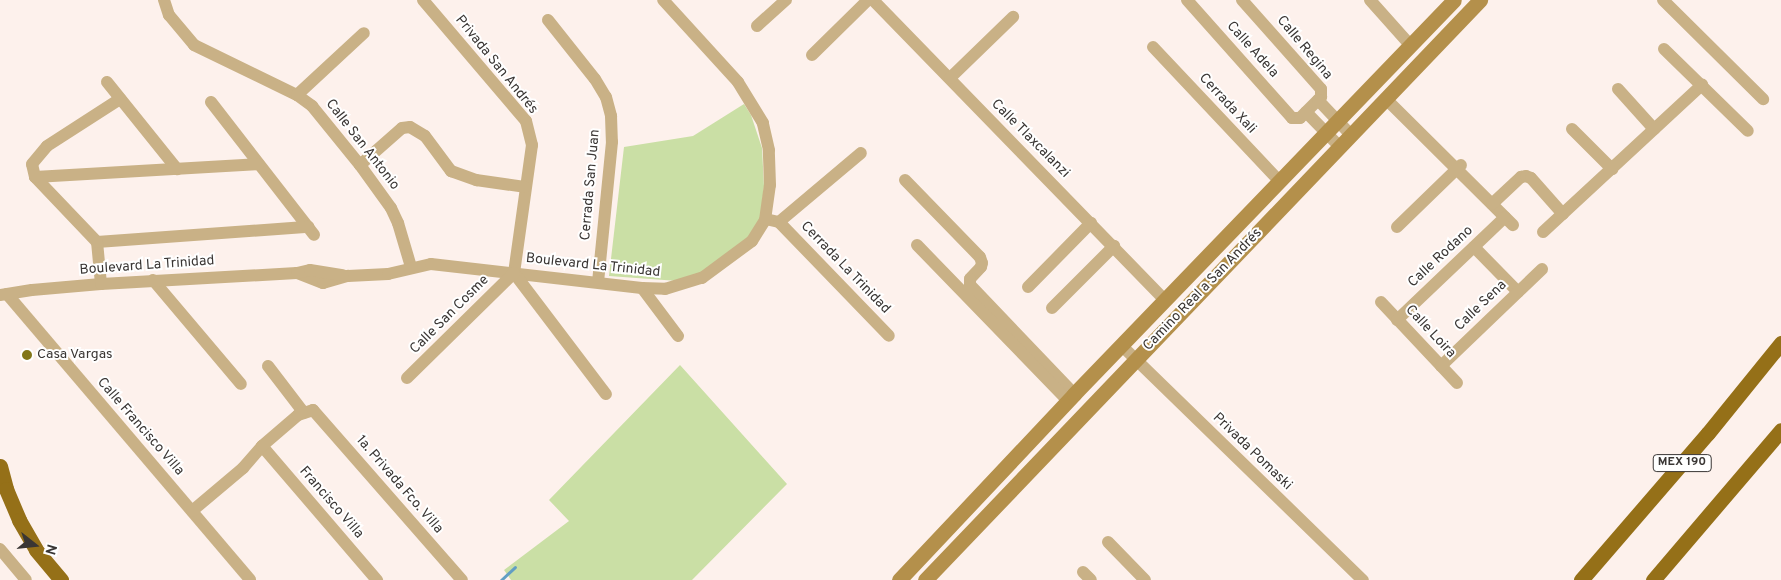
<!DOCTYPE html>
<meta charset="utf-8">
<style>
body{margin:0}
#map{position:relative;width:1781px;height:580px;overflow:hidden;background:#fdf1ec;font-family:Overpass,sans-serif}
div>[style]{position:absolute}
.green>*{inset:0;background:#cadfa5}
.stream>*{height:3px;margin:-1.5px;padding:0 1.5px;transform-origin:1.5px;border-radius:1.5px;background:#619ec4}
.minor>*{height:12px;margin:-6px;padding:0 6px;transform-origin:6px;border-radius:6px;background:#c9b186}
.secondary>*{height:15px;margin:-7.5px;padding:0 7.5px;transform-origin:7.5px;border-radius:7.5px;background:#b4904b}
.trunk>*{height:15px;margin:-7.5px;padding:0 7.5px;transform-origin:7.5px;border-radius:7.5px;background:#957018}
.dots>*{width:14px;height:14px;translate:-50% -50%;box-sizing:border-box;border:2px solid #fff;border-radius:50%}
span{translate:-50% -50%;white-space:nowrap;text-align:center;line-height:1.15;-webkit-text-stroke:4px #fff;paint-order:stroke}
.shield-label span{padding:1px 4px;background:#fff;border:1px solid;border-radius:4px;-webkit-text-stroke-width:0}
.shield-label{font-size:12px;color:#3a3634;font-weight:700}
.street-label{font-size:14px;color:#3a3634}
.poi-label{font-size:14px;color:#3a3634}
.left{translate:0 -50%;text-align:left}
.north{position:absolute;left:10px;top:520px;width:50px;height:50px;-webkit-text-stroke:4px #fff;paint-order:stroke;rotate:106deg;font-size:14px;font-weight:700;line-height:20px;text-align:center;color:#3a3634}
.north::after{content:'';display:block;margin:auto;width:18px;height:22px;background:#3a3634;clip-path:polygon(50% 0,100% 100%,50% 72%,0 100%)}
</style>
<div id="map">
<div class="green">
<i style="clip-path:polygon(744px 104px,751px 115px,762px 148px,764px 186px,760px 223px,752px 235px,702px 274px,678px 281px,609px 276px,624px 147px,693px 136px)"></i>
<i style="clip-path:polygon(680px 365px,787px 484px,692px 580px,511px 580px,504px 570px,569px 521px,549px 500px)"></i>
</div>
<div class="stream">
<i style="left:501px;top:580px;width:19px;rotate:-43deg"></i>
</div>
<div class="minor">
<i style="left:164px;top:0;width:16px;rotate:72deg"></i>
<i style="left:169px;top:15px;width:39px;rotate:50deg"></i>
<i style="left:194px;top:45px;width:114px;rotate:25.9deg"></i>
<i style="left:297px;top:95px;width:19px;rotate:36deg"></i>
<i style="left:312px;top:106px;width:76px;rotate:50.9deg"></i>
<i style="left:360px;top:165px;width:53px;rotate:54.2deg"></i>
<i style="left:391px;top:208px;width:17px;rotate:65deg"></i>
<i style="left:398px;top:223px;width:46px;rotate:73.5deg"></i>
<i style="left:423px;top:0;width:159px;rotate:49.6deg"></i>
<i style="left:526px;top:121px;width:25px;rotate:76deg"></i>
<i style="left:532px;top:145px;width:129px;rotate:98deg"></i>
<i style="left:873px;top:0;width:419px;rotate:45.8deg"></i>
<i style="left:1187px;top:0;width:158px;rotate:48.3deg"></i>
<i style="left:1292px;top:118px;width:8px"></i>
<i style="left:1300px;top:118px;width:30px;rotate:-45deg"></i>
<i style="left:1321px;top:97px;width:8px;rotate:-90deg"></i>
<i style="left:1321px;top:89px;width:119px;rotate:-131.6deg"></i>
<i style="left:1370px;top:0;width:62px;rotate:48.3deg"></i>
<i style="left:1663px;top:0;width:141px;rotate:44.7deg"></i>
<i style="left:548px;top:20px;width:75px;rotate:51.5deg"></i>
<i style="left:595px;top:79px;width:21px;rotate:59deg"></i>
<i style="left:606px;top:97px;width:20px;rotate:75deg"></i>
<i style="left:611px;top:116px;width:26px;rotate:88deg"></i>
<i style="left:612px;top:142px;width:141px;rotate:95.7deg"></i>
<i style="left:757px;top:26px;width:39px;rotate:-42deg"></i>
<i style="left:1153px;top:47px;width:185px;rotate:46.7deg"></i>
<i style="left:1664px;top:49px;width:117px;rotate:44.3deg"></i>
<i style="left:812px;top:55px;width:78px;rotate:-44.5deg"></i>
<i style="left:950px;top:78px;width:88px;rotate:-44.1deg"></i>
<i style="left:107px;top:82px;width:112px;rotate:51.2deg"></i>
<i style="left:1618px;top:89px;width:54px;rotate:48deg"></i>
<i style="left:297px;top:95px;width:91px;rotate:-42.8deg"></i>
<i style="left:1386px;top:99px;width:179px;rotate:44.8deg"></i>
<i style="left:1318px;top:100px;width:48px;rotate:46.7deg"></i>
<i style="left:211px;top:102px;width:168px;rotate:52.2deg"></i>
<i style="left:1306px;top:112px;width:49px;rotate:45.8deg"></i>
<i style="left:1572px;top:129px;width:57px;rotate:45deg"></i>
<i style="left:360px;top:165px;width:56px;rotate:-41.4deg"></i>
<i style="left:402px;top:128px;width:8px;rotate:-7deg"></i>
<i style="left:410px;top:127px;width:17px;rotate:31deg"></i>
<i style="left:425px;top:136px;width:44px;rotate:53.4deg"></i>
<i style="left:451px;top:171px;width:27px;rotate:20deg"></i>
<i style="left:476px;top:180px;width:49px;rotate:8.1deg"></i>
<i style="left:35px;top:177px;width:224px;rotate:-3.3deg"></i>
<i style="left:905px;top:180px;width:107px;rotate:45.8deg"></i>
<i style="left:980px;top:257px;width:6px;rotate:72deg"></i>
<i style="left:982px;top:263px;width:4px;rotate:104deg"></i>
<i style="left:981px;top:267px;width:16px;rotate:133deg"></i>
<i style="left:970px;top:279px;width:6px;rotate:90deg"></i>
<i style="left:970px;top:285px;width:151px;rotate:46.3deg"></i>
<i style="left:1492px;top:204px;width:40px;rotate:-43deg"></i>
<i style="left:1521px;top:177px;width:5px;rotate:-11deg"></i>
<i style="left:1526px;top:176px;width:5px;rotate:22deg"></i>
<i style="left:1531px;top:178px;width:48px;rotate:48.4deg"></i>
<i style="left:770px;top:220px;width:9px;rotate:13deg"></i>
<i style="left:779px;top:222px;width:107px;rotate:-40.1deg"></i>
<i style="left:779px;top:222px;width:158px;rotate:46deg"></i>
<i style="left:1397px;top:227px;width:89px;rotate:-44.1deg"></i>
<i style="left:1543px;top:232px;width:217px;rotate:-42.8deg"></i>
<i style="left:97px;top:242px;width:212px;rotate:-4.1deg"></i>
<i style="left:917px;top:245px;width:217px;rotate:45.9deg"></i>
<i style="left:1474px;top:247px;width:63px;rotate:45.6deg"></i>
<i style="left:297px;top:273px;width:28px;rotate:21deg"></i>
<i style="left:323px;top:283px;width:26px;rotate:-16deg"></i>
<i style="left:348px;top:276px;width:40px;rotate:-2.9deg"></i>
<i style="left:388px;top:274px;width:44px;rotate:-13.1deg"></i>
<i style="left:431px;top:264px;width:212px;rotate:6.5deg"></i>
<i style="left:642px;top:288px;width:23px;rotate:2deg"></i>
<i style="left:665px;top:289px;width:39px;rotate:-17deg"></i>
<i style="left:702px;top:278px;width:62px;rotate:-36.5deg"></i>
<i style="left:752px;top:241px;width:25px;rotate:-58deg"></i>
<i style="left:765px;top:220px;width:35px;rotate:-82deg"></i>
<i style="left:770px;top:185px;width:35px;rotate:-92deg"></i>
<i style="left:769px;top:150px;width:28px;rotate:-103deg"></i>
<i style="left:763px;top:123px;width:48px;rotate:-121.4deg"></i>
<i style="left:738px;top:82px;width:111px;rotate:-132.4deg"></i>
<i style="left:514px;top:273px;width:152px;rotate:52.8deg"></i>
<i style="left:153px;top:280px;width:136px;rotate:49.8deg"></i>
<i style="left:101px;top:284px;width:42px;rotate:-95.4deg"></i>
<i style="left:97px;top:242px;width:90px;rotate:-133.6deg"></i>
<i style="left:35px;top:177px;width:13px;rotate:-103deg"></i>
<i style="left:32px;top:164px;width:23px;rotate:-50deg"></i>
<i style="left:47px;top:146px;width:87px;rotate:-32.8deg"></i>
<i style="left:1028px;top:287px;width:90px;rotate:-45.5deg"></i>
<i style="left:642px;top:288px;width:60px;rotate:53.1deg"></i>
<i style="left:7px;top:294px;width:375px;rotate:49.6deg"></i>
<i style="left:0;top:295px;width:32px;rotate:-9deg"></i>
<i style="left:32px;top:290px;width:69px;rotate:-5deg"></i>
<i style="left:101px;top:284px;width:196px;rotate:-3.2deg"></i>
<i style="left:297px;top:273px;width:13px;rotate:-13deg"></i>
<i style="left:310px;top:270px;width:33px;rotate:9deg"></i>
<i style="left:1381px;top:302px;width:111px;rotate:46.8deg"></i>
<i style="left:1052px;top:308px;width:88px;rotate:-45deg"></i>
<i style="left:1397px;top:320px;width:149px;rotate:-43.6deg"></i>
<i style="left:1122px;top:346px;width:336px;rotate:44.2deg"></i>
<i style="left:268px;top:366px;width:59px;rotate:52.5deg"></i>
<i style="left:1441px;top:366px;width:140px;rotate:-43.8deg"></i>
<i style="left:407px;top:378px;width:150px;rotate:-44.5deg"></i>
<i style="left:262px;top:446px;width:177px;rotate:49.4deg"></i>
<i style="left:192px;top:511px;width:67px;rotate:-40.1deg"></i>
<i style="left:243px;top:468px;width:29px;rotate:-49deg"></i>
<i style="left:262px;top:446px;width:48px;rotate:-40.7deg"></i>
<i style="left:298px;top:415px;width:16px;rotate:-18deg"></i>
<i style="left:313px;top:410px;width:226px;rotate:48.8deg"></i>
<i style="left:1108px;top:542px;width:53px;rotate:45.8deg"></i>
<i style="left:0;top:549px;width:40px;rotate:50deg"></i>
<i style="left:1083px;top:572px;width:11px;rotate:45deg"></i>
</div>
<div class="secondary">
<i style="left:899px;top:580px;width:255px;rotate:-46.7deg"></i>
<i style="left:1074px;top:394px;width:547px;rotate:-46.04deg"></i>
<i style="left:925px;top:580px;width:803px;rotate:-46.26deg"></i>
</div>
<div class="trunk">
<i style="left:0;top:466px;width:24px;rotate:75deg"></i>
<i style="left:6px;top:489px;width:34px;rotate:67deg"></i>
<i style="left:19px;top:520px;width:34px;rotate:60deg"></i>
<i style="left:36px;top:550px;width:39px;rotate:50deg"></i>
<i style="left:1581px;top:580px;width:194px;rotate:-49.2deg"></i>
<i style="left:1708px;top:433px;width:116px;rotate:-51deg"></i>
<i style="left:1653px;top:580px;width:197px;rotate:-49.5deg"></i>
</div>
<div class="dots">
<i style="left:27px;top:355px;background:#827619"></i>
</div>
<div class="shield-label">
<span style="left:1682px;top:463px">MEX 190</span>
</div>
<div class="street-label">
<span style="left:1304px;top:48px;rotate:50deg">Calle Regina</span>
<span style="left:1252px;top:50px;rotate:48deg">Calle Adela</span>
<span style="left:496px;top:65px;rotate:51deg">Privada San Andrés</span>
<span style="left:1227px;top:104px;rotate:47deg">Cerrada Xali</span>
<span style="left:1030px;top:139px;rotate:45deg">Calle Tlaxcalanzi</span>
<span style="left:362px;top:145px;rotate:52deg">Calle San Antonio</span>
<span style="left:591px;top:185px;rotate:-85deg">Cerrada San Juan</span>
<span style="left:1441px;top:257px;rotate:-43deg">Calle Rodano</span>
<span style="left:147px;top:266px;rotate:-4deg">Boulevard La Trinidad</span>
<span style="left:593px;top:266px;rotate:6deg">Boulevard La Trinidad</span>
<span style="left:845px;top:268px;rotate:46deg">Cerrada La Trinidad</span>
<span style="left:1203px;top:290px;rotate:-46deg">Camino Real a San Andrés</span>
<span style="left:1481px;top:306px;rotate:-44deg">Calle Sena</span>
<span style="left:450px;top:315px;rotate:-45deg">Calle San Cosme</span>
<span style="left:1430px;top:332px;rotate:47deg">Calle Loira</span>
<span style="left:140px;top:427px;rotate:49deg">Calle Francisco Villa</span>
<span style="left:1252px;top:452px;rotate:44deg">Privada Pomaski</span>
<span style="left:399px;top:485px;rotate:49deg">1a. Privada Fco. Villa</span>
<span style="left:331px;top:503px;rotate:49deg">Francisco Villa</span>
</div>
<div class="poi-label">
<span class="left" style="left:37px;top:355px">Casa Vargas</span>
</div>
<div class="north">N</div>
</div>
